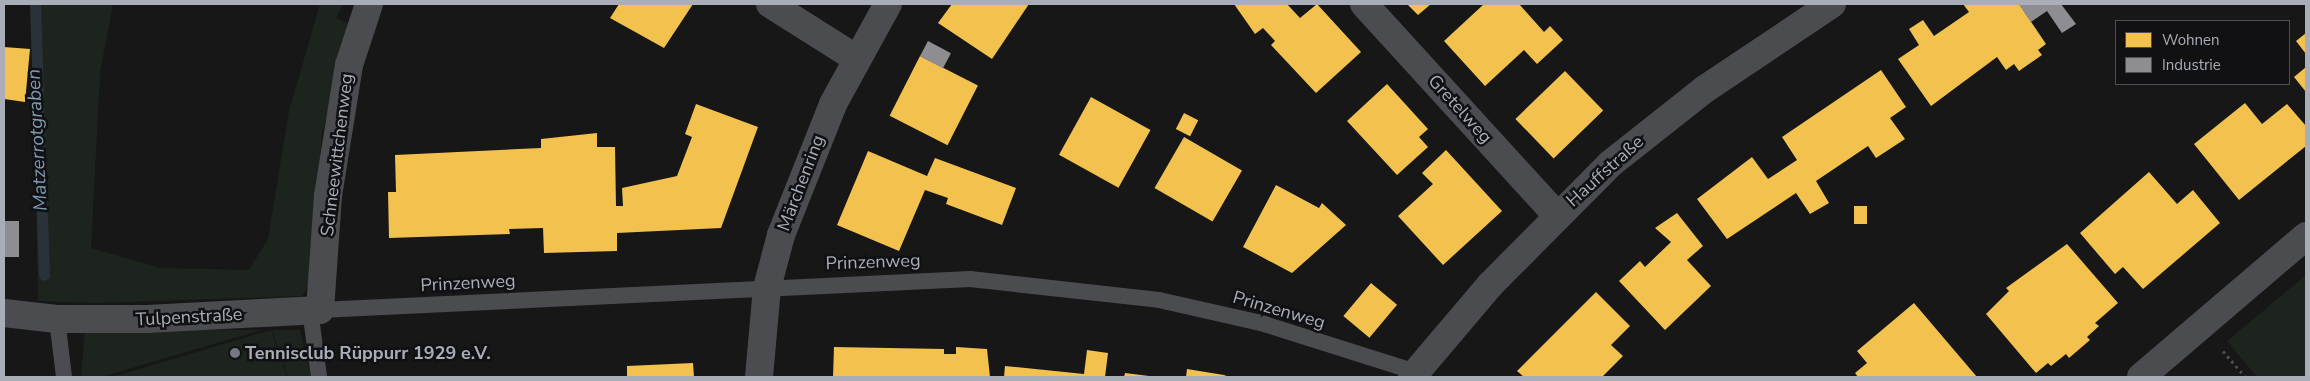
<!DOCTYPE html>
<meta charset="utf-8">
<style>
body{margin:0}
#map{position:relative;width:2310px;height:381px;overflow:hidden;background:#171717;font-family:"Nunito Sans",sans-serif}
div>[style]{position:absolute}
.green>*{inset:0;background:#1d241e}
.homes>*{inset:0;background:#f2c14e;transform-origin:0 0}
.industry>*{inset:0;background:#8d8d92;transform-origin:0 0}
.stream>*{height:11px;margin:-5.5px;padding:0 5.5px;transform-origin:5.5px;border-radius:5.5px;background:#2a3239}
.path>*{height:3px;margin-top:-1.5px;transform-origin:0;background:repeating-linear-gradient(90deg,#4d4e52 0 2.5px,transparent 0 6.5px)}
.lane>*{height:16px;margin:-8px;padding:0 8px;transform-origin:8px;border-radius:8px;background:#4b4c50}
.street>*{height:28px;margin:-14px;padding:0 14px;transform-origin:14px;border-radius:14px;background:#4b4c50}
.dots>*{width:14px;height:14px;translate:-50% -50%;box-sizing:border-box;border:2px solid #111113;border-radius:50%}
span{translate:-50% -50%;white-space:nowrap;text-align:center;line-height:1.15;-webkit-text-stroke:5px #111113;paint-order:stroke}
.street-label{font-size:18px;color:#a8adb8}
.poi-label{font-size:18px;color:#a8adb8;font-weight:700}
.left{translate:0 -50%;text-align:left}
.water-label{font-size:19px;color:#7f9bb3;font-style:italic}
.frame{position:absolute;inset:0;border:5px solid #a8adb8;pointer-events:none}
.legend{position:absolute;left:2115px;top:20px;width:175px;height:65px;box-sizing:border-box;background:#111113;border:1px solid #4d4f55;margin:0;padding:6px 9px;list-style:none;font-size:15px;color:#a8adb8}
.legend li{display:flex;align-items:center;gap:10px;height:25px}
.legend b{width:25px;border:1px solid #4d4f55}
</style>
<div id="map">
<div class="green">
<i style="clip-path:polygon(32px 4px,113px 4px,100px 73px,91px 248px,161px 268px,249px 270px,268px 239px,289px 111px,320px 4px,343px 4px,336px 18px,351px 25px,322px 133px,311px 284px,302px 296px,95px 303px,38px 301px)"></i>
<i style="clip-path:polygon(2306px 275px,2306px 377px,2257px 377px,2227px 341px)"></i>
<i style="clip-path:polygon(85px 330px,261px 330px,101px 377px,81px 377px)"></i>
<i style="clip-path:polygon(271px 330px,287px 377px,112px 377px)"></i>
<i style="clip-path:polygon(272px 330px,300px 330px,311px 377px,288px 377px)"></i>
</div>
<div class="homes">
<i style="clip-path:polygon(619px 4px,693px 4px,664px 48px,610px 18px)"></i>
<i style="clip-path:polygon(952px 4px,1029px 4px,992px 59px,938px 23px)"></i>
<i style="clip-path:polygon(1234px 4px,1287px 4px,1300px 18px,1317px 4px,1361px 52px,1316px 93px,1271px 45px,1275px 41px,1263px 28px,1255px 34px)"></i>
<i style="clip-path:polygon(1407px 4px,1431px 4px,1418px 15px)"></i>
<i style="clip-path:polygon(1484px 4px,1519px 4px,1544px 32px,1550px 26px,1563px 40px,1537px 64px,1524px 50px,1485px 86px,1444px 41px)"></i>
<i style="clip-path:polygon(1963px 4px,2019px 4px,2046px 44px,2038px 50px,2042px 55px,2019px 71px,2014px 64px,2006px 70px,1997px 57px,1931px 106px,1898px 59px,1919px 45px,1909px 29px,1923px 20px,1934px 36px,1969px 12px)"></i>
<i style="clip-path:polygon(2306px 33px,2306px 54px,2296px 41px)"></i>
<i style="clip-path:polygon(4px 47px,30px 49px,25px 102px,4px 99px)"></i>
<i style="left:920px;top:56px;width:65px;height:67px;rotate:27deg"></i>
<i style="clip-path:polygon(2306px 67px,2306px 92px,2294px 77px)"></i>
<i style="clip-path:polygon(1881px 70px,1906px 107px,1890px 118px,1905px 139px,1876px 158px,1868px 146px,1816px 181px,1829px 203px,1810px 214px,1796px 193px,1727px 239px,1697px 199px,1752px 157px,1768px 179px,1797px 160px,1782px 137px)"></i>
<i style="left:1565px;top:71px;width:55px;height:69px;rotate:46deg"></i>
<i style="clip-path:polygon(1387px 84px,1428px 129px,1419px 137px,1428px 147px,1397px 175px,1347px 121px)"></i>
<i style="left:1091px;top:97px;width:68px;height:66px;rotate:29deg"></i>
<i style="clip-path:polygon(2245px 103px,2262px 124px,2287px 104px,2306px 126px,2306px 146px,2239px 200px,2194px 144px)"></i>
<i style="clip-path:polygon(696px 104px,758px 127px,721px 228px,617px 233px,617px 251px,544px 253px,543px 228px,509px 229px,510px 234px,389px 238px,388px 192px,396px 192px,395px 155px,541px 148px,541px 139px,597px 133px,597px 147px,615px 147px,616px 206px,623px 206px,622px 188px,677px 176px,692px 137px,685px 134px)"></i>
<i style="left:1184px;top:113px;width:16px;height:18px;rotate:27deg"></i>
<i style="left:1184px;top:137px;width:67px;height:59px;rotate:30deg"></i>
<i style="clip-path:polygon(1446px 150px,1502px 211px,1443px 265px,1398px 216px,1433px 184px,1422px 173px)"></i>
<i style="clip-path:polygon(868px 151px,927px 176px,935px 158px,1016px 188px,1002px 225px,946px 204px,948px 198px,925px 190px,899px 251px,837px 225px)"></i>
<i style="clip-path:polygon(2149px 172px,2177px 204px,2193px 190px,2220px 223px,2143px 289px,2123px 267px,2115px 274px,2080px 233px)"></i>
<i style="clip-path:polygon(1276px 185px,1319px 208px,1322px 203px,1346px 225px,1292px 273px,1243px 247px)"></i>
<i style="left:1867px;top:206px;width:18px;height:13px;rotate:90deg"></i>
<i style="clip-path:polygon(1677px 213px,1703px 246px,1687px 260px,1711px 286px,1665px 330px,1619px 281px,1640px 261px,1645px 267px,1671px 242px,1655px 228px)"></i>
<i style="clip-path:polygon(2067px 244px,2118px 303px,2095px 323px,2099px 326px,2087px 337px,2090px 340px,2069px 358px,2066px 354px,2051px 366px,2048px 363px,2036px 373px,1986px 314px,2009px 291px,2006px 288px)"></i>
<i style="left:1371px;top:283px;width:34px;height:43px;rotate:40deg"></i>
<i style="clip-path:polygon(1596px 292px,1630px 326px,1611px 345px,1623px 356px,1602px 377px,1524px 377px,1517px 371px)"></i>
<i style="clip-path:polygon(1914px 303px,1977px 377px,1858px 377px,1855px 373px,1867px 363px,1857px 351px)"></i>
<i style="clip-path:polygon(834px 347px,944px 349px,944px 354px,956px 354px,956px 347px,987px 349px,990px 377px,833px 377px)"></i>
<i style="clip-path:polygon(1087px 350px,1108px 353px,1105px 377px,1004px 377px,1005px 366px,1084px 374px)"></i>
<i style="clip-path:polygon(693px 363px,694px 377px,627px 377px,627px 366px)"></i>
<i style="clip-path:polygon(1187px 369px,1224px 375px,1229px 377px,1186px 377px)"></i>
<i style="clip-path:polygon(1125px 373px,1149px 376px,1149px 377px,1124px 377px)"></i>
</div>
<div class="industry">
<i style="clip-path:polygon(2019px 4px,2061px 4px,2076px 24px,2062px 33px,2047px 11px,2031px 22px)"></i>
<i style="left:928px;top:41px;width:26px;height:17px;rotate:28deg"></i>
<i style="left:4px;top:221px;width:15px;height:36px"></i>
</div>
<div class="stream">
<i style="left:35px;top:4px;width:271px;rotate:88.1deg"></i>
</div>
<div class="path">
<i style="left:2223px;top:351px;width:35px;rotate:49deg"></i>
</div>
<div class="lane">
<i style="left:310px;top:310px;width:68px;rotate:82.3deg"></i>
<i style="left:320px;top:310px;width:651px;rotate:-2.73deg"></i>
<i style="left:970px;top:279px;width:190px;rotate:6.3deg"></i>
<i style="left:1159px;top:300px;width:105px;rotate:12.7deg"></i>
<i style="left:1261px;top:323px;width:163px;rotate:17.5deg"></i>
<i style="left:57px;top:319px;width:58px;rotate:83.1deg"></i>
</div>
<div class="street">
<i style="left:770px;top:4px;width:103px;rotate:32.3deg"></i>
<i style="left:1364px;top:4px;width:285px;rotate:47.6deg"></i>
<i style="left:4px;top:313px;width:53px;rotate:6.5deg"></i>
<i style="left:57px;top:319px;width:90px"></i>
<i style="left:147px;top:319px;width:173px;rotate:-3deg"></i>
<i style="left:320px;top:310px;width:114px;rotate:-86deg"></i>
<i style="left:328px;top:196px;width:133px;rotate:-80.9deg"></i>
<i style="left:349px;top:65px;width:64px;rotate:-71.8deg"></i>
<i style="left:759px;top:377px;width:89px;rotate:-84.9deg"></i>
<i style="left:767px;top:288px;width:55px;rotate:-75.2deg"></i>
<i style="left:781px;top:235px;width:141px;rotate:-68.3deg"></i>
<i style="left:833px;top:104px;width:114px;rotate:-61.2deg"></i>
<i style="left:1412px;top:377px;width:121px;rotate:-49.7deg"></i>
<i style="left:1490px;top:285px;width:170px;rotate:-45.2deg"></i>
<i style="left:1610px;top:164px;width:121px;rotate:-38.3deg"></i>
<i style="left:1705px;top:89px;width:153px;rotate:-33.8deg"></i>
<i style="left:2141px;top:377px;width:217px;rotate:-40.5deg"></i>
</div>
<div class="dots">
<i style="left:235px;top:353px;background:#757880"></i>
</div>
<div class="street-label">
<span style="left:1460px;top:109px;rotate:48deg">Gretelweg</span>
<span style="left:337px;top:155px;rotate:-83deg">Schneewittchenweg</span>
<span style="left:1605px;top:171px;rotate:-42deg">Hauffstraße</span>
<span style="left:801px;top:183px;rotate:-69deg">Märchenring</span>
<span style="left:873px;top:262px;rotate:-2deg">Prinzenweg</span>
<span style="left:468px;top:283px;rotate:-3deg">Prinzenweg</span>
<span style="left:1279px;top:310px;rotate:16deg">Prinzenweg</span>
<span style="left:189px;top:317px;rotate:-3deg">Tulpenstraße</span>
</div>
<div class="poi-label">
<span class="left" style="left:245px;top:353px">Tennisclub Rüppurr 1929 e.V.</span>
</div>
<div class="water-label">
<span style="left:38px;top:140px;rotate:-93deg">Matzerrotgraben</span>
</div>
<div class="frame"></div>
<ul class="legend">
<li><b style="height:14px;background:#f2c14e"></b>Wohnen</li>
<li><b style="height:14px;background:#8d8d92"></b>Industrie</li>
</ul>
</div>
